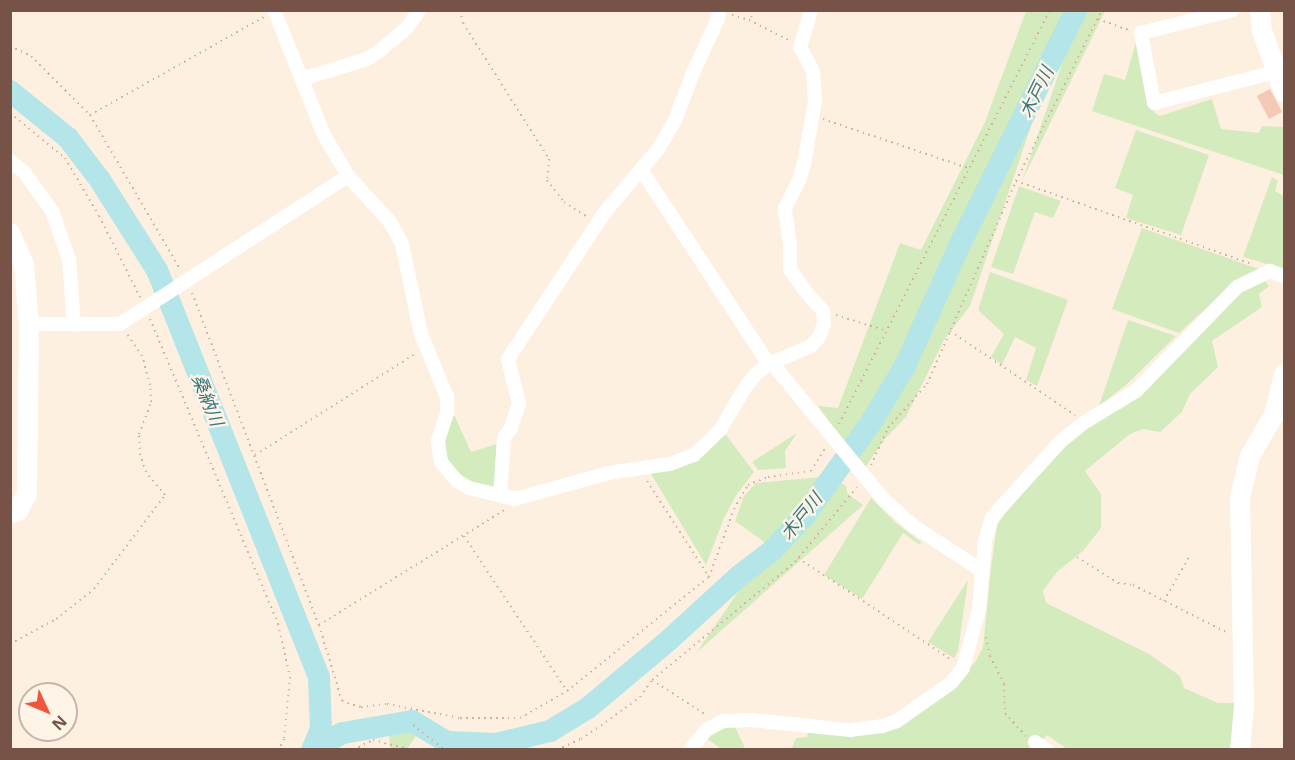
<!DOCTYPE html>
<meta charset="utf-8">
<style>
body{margin:0}
#map{position:relative;width:1295px;height:760px;overflow:hidden;background:#fef0e0;font-family:"Noto Sans","Noto Sans JP",sans-serif}
div>[style]{position:absolute}
.green>*{inset:0;background:#d4ebbe}
.river>*{height:22px;margin:-11px;padding:0 11px;transform-origin:11px;border-radius:11px;background:#b4e5e8}
.building>*{inset:0;background:#f4cab6;transform-origin:0 0}
.path>*{height:2px;margin-top:-1px;transform-origin:0;background:repeating-linear-gradient(90deg,#d9ad9a 0 1.5px,transparent 0 6px)}
.street>*{height:14px;margin:-7px;padding:0 7px;transform-origin:7px;border-radius:7px;background:#fff}
.secondary>*{height:20px;margin:-10px;padding:0 10px;transform-origin:10px;border-radius:10px;background:#fff}
span{translate:-50% -50%;white-space:nowrap;text-align:center;line-height:1.15;-webkit-text-stroke:4.5px #fff4e8;paint-order:stroke}
.water-label{font-size:18px;color:#39777c;font-style:italic}
.frame{position:absolute;inset:0;border:12px solid #765346;pointer-events:none}
.north{position:absolute;left:18px;top:682px;width:60px;height:60px;box-sizing:border-box;background:#fff4e8;border:2px solid #c8b4a7;border-radius:50%;rotate:134deg;font-size:16px;font-weight:700;line-height:24px;text-align:center;color:#765346}
.north::after{content:'';display:block;margin:auto;width:21px;height:27px;background:#ef563d;clip-path:polygon(50% 0,100% 100%,50% 72%,0 100%)}
</style>
<div id="map">
<div class="green">
<i style="clip-path:polygon(1026px 11px,1070px 11px,970px 306px,944px 340px,906px 417px,885px 439px,864px 469px,818px 406px,838px 408px,900px 243px,921px 250px,985px 122px)"></i>
<i style="clip-path:polygon(1080px 11px,1105px 11px,1022px 181px)"></i>
<i style="clip-path:polygon(1138px 35px,1151px 107px,1155px 113px,1160px 116px,1212px 99px,1221px 129px,1259px 133px,1262px 126px,1284px 127px,1284px 175px,1092px 111px,1104px 74px,1125px 80px)"></i>
<i style="clip-path:polygon(1136px 130px,1209px 155px,1181px 235px,1126px 218px,1133px 195px,1115px 188px)"></i>
<i style="clip-path:polygon(1272px 177px,1278px 181px,1275px 191px,1284px 196px,1284px 269px,1243px 257px)"></i>
<i style="clip-path:polygon(1019px 186px,1061px 201px,1053px 218px,1035px 212px,1013px 274px,991px 267px)"></i>
<i style="clip-path:polygon(1142px 228px,1259px 269px,1233px 284px,1179px 333px,1112px 309px)"></i>
<i style="clip-path:polygon(990px 272px,1068px 300px,1037px 386px,1026px 380px,1036px 348px,1015px 337px,1002px 365px,991px 357px,1004px 334px,978px 310px)"></i>
<i style="clip-path:polygon(1256px 281px,1265px 281px,1269px 286px,1259px 294px,1262px 307px,1212px 341px,1218px 367px,1190px 394px,1182px 412px,1160px 432px,1143px 429px,1130px 434px,1085px 471px,1101px 494px,1101px 528px,1083px 551px,1057px 572px,1043px 591px,1046px 603px,1149px 654px,1180px 676px,1184px 688px,1218px 703px,1237px 703px,1233px 749px,1067px 749px,1047px 735px,1039px 744px,1024px 749px,791px 750px,796px 738px,807px 737px,808px 732px,861px 734px,953px 687px,976px 661px,983px 647px,991px 568px,997px 525px,1003px 516px,1061px 446px,1086px 427px,1122px 408px,1149px 386px,1242px 291px)"></i>
<i style="clip-path:polygon(1128px 320px,1176px 336px,1126px 385px,1099px 406px)"></i>
<i style="clip-path:polygon(451px 408px,471px 452px,500px 443px,495px 488px,477px 487px,448px 468px,441px 443px)"></i>
<i style="clip-path:polygon(723px 431px,754px 472px,737px 494px,724px 518px,706px 565px,648px 469px,670px 467px)"></i>
<i style="clip-path:polygon(797px 433px,785px 451px,786px 468px,758px 470px,752px 462px)"></i>
<i style="clip-path:polygon(832px 476px,846px 486px,847px 493px,863px 505px,696px 653px,770px 546px,735px 521px,744px 496px,756px 483px)"></i>
<i style="clip-path:polygon(871px 498px,896px 523px,921px 542px,920px 545px,903px 533px,862px 599px,824px 575px)"></i>
<i style="clip-path:polygon(968px 580px,958px 651px,954px 658px,928px 642px)"></i>
<i style="clip-path:polygon(734px 725px,745px 748px,743px 749px,721px 749px,705px 737px,717px 727px)"></i>
<i style="clip-path:polygon(409px 726px,418px 733px,407px 749px,390px 749px,389px 732px)"></i>
</div>
<div class="river">
<i style="left:10px;top:91px;width:75px;rotate:39deg"></i>
<i style="left:68px;top:138px;width:53px;rotate:52.7deg"></i>
<i style="left:100px;top:180px;width:107px;rotate:57.7deg"></i>
<i style="left:157px;top:270px;width:438px;rotate:68.3deg"></i>
<i style="left:319px;top:677px;width:52px;rotate:87.8deg"></i>
<i style="left:321px;top:729px;width:23px;rotate:113deg"></i>
<i style="left:318px;top:750px;width:11px;rotate:-45deg"></i>
<i style="left:326px;top:742px;width:19px;rotate:-28deg"></i>
<i style="left:343px;top:733px;width:70px;rotate:-9.9deg"></i>
<i style="left:412px;top:721px;width:41px;rotate:31deg"></i>
<i style="left:447px;top:742px;width:49px;rotate:2.3deg"></i>
<i style="left:496px;top:744px;width:56px;rotate:-13.5deg"></i>
<i style="left:550px;top:731px;width:44px;rotate:-31.2deg"></i>
<i style="left:588px;top:708px;width:106px;rotate:-40deg"></i>
<i style="left:669px;top:640px;width:95px;rotate:-42.4deg"></i>
<i style="left:739px;top:576px;width:43px;rotate:-37.4deg"></i>
<i style="left:773px;top:550px;width:47px;rotate:-47.6deg"></i>
<i style="left:805px;top:515px;width:115px;rotate:-54.5deg"></i>
<i style="left:872px;top:421px;width:64px;rotate:-59deg"></i>
<i style="left:905px;top:366px;width:138px;rotate:-65.7deg"></i>
<i style="left:962px;top:240px;width:257px;rotate:-63.6deg"></i>
</div>
<div class="building">
<i style="left:1270px;top:89px;width:26px;height:15px;rotate:62deg"></i>
</div>
<div class="path">
<i style="left:460px;top:10px;width:13px;rotate:77deg"></i>
<i style="left:463px;top:23px;width:161px;rotate:57.7deg"></i>
<i style="left:549px;top:159px;width:21px;rotate:95deg"></i>
<i style="left:547px;top:180px;width:28px;rotate:52deg"></i>
<i style="left:564px;top:202px;width:27px;rotate:33deg"></i>
<i style="left:751px;top:10px;width:11px;rotate:85deg"></i>
<i style="left:732px;top:15px;width:18px;rotate:16deg"></i>
<i style="left:749px;top:20px;width:46px;rotate:27.1deg"></i>
<i style="left:1098px;top:19px;width:33px;rotate:20deg"></i>
<i style="left:10px;top:46px;width:23px;rotate:25deg"></i>
<i style="left:31px;top:56px;width:83px;rotate:45deg"></i>
<i style="left:90px;top:115px;width:178px;rotate:59.7deg"></i>
<i style="left:10px;top:113px;width:71px;rotate:39.3deg"></i>
<i style="left:65px;top:158px;width:67px;rotate:59.6deg"></i>
<i style="left:99px;top:216px;width:91px;rotate:63.2deg"></i>
<i style="left:90px;top:115px;width:200px;rotate:-29.4deg"></i>
<i style="left:823px;top:119px;width:156px;rotate:18.7deg"></i>
<i style="left:1016px;top:181px;width:252px;rotate:19.4deg"></i>
<i style="left:192px;top:293px;width:355px;rotate:69.1deg"></i>
<i style="left:319px;top:625px;width:79px;rotate:73.2deg"></i>
<i style="left:342px;top:701px;width:20px;rotate:18deg"></i>
<i style="left:361px;top:707px;width:26px;rotate:-7deg"></i>
<i style="left:387px;top:704px;width:74px;rotate:10.9deg"></i>
<i style="left:460px;top:718px;width:60px"></i>
<i style="left:520px;top:718px;width:54px;rotate:-29.9deg"></i>
<i style="left:567px;top:691px;width:182px;rotate:-38.8deg"></i>
<i style="left:709px;top:577px;width:72px;rotate:-69.8deg"></i>
<i style="left:734px;top:509px;width:28px;rotate:-60deg"></i>
<i style="left:748px;top:485px;width:22px;rotate:-22deg"></i>
<i style="left:768px;top:477px;width:43px;rotate:-7.9deg"></i>
<i style="left:811px;top:471px;width:28px;rotate:-58deg"></i>
<i style="left:836px;top:315px;width:53px;rotate:17.4deg"></i>
<i style="left:150px;top:319px;width:331px;rotate:67.2deg"></i>
<i style="left:278px;top:624px;width:54px;rotate:77.2deg"></i>
<i style="left:290px;top:677px;width:62px;rotate:95.5deg"></i>
<i style="left:284px;top:739px;width:12px;rotate:114deg"></i>
<i style="left:950px;top:331px;width:151px;rotate:33.9deg"></i>
<i style="left:839px;top:424px;width:465px;rotate:-63deg"></i>
<i style="left:255px;top:455px;width:189px;rotate:-32.3deg"></i>
<i style="left:871px;top:465px;width:41px;rotate:-65.3deg"></i>
<i style="left:888px;top:428px;width:59px;rotate:-48.4deg"></i>
<i style="left:927px;top:384px;width:222px;rotate:-66.3deg"></i>
<i style="left:1016px;top:181px;width:191px;rotate:-63.3deg"></i>
<i style="left:647px;top:481px;width:114px;rotate:57.1deg"></i>
<i style="left:464px;top:536px;width:186px;rotate:56.4deg"></i>
<i style="left:1077px;top:557px;width:49px;rotate:32.4deg"></i>
<i style="left:1118px;top:583px;width:15px;rotate:8deg"></i>
<i style="left:1133px;top:585px;width:104px;rotate:26.8deg"></i>
<i style="left:798px;top:558px;width:186px;rotate:33.6deg"></i>
<i style="left:1164px;top:601px;width:51px;rotate:-60.4deg"></i>
<i style="left:319px;top:625px;width:220px;rotate:-31.8deg"></i>
<i style="left:986px;top:637px;width:19px;rotate:78deg"></i>
<i style="left:990px;top:656px;width:31px;rotate:63deg"></i>
<i style="left:1004px;top:684px;width:29px;rotate:88deg"></i>
<i style="left:1005px;top:713px;width:31px;rotate:48deg"></i>
<i style="left:10px;top:644px;width:52px;rotate:-28.5deg"></i>
<i style="left:56px;top:619px;width:48px;rotate:-38.3deg"></i>
<i style="left:94px;top:589px;width:118px;rotate:-52.9deg"></i>
<i style="left:165px;top:495px;width:30px;rotate:-130deg"></i>
<i style="left:146px;top:472px;width:18px;rotate:-109deg"></i>
<i style="left:140px;top:455px;width:21px;rotate:-93deg"></i>
<i style="left:139px;top:434px;width:34px;rotate:-69deg"></i>
<i style="left:151px;top:402px;width:17px;rotate:-93deg"></i>
<i style="left:150px;top:385px;width:30px;rotate:-105deg"></i>
<i style="left:142px;top:356px;width:27px;rotate:-124deg"></i>
<i style="left:652px;top:680px;width:185px;rotate:-39.5deg"></i>
<i style="left:795px;top:562px;width:97px;rotate:-50.4deg"></i>
<i style="left:413px;top:725px;width:41px;rotate:38deg"></i>
<i style="left:353px;top:750px;width:22px;rotate:-27deg"></i>
<i style="left:373px;top:740px;width:40px;rotate:14.4deg"></i>
<i style="left:557px;top:750px;width:26px;rotate:-25deg"></i>
<i style="left:581px;top:739px;width:30px;rotate:-34deg"></i>
<i style="left:606px;top:722px;width:42px;rotate:-36.3deg"></i>
<i style="left:640px;top:697px;width:21px;rotate:-55deg"></i>
<i style="left:652px;top:680px;width:64px;rotate:32.9deg"></i>
</div>
<div class="street">
<i style="left:274px;top:10px;width:135px;rotate:68.2deg"></i>
<i style="left:324px;top:135px;width:48px;rotate:59.7deg"></i>
<i style="left:348px;top:176px;width:62px;rotate:47.6deg"></i>
<i style="left:390px;top:222px;width:25px;rotate:61deg"></i>
<i style="left:402px;top:244px;width:92px;rotate:78.1deg"></i>
<i style="left:421px;top:334px;width:68px;rotate:67.6deg"></i>
<i style="left:447px;top:397px;width:16px;rotate:90deg"></i>
<i style="left:447px;top:413px;width:29px;rotate:108deg"></i>
<i style="left:438px;top:441px;width:21px;rotate:82deg"></i>
<i style="left:441px;top:462px;width:25px;rotate:50deg"></i>
<i style="left:457px;top:481px;width:14px;rotate:30deg"></i>
<i style="left:469px;top:488px;width:47px;rotate:13.4deg"></i>
<i style="left:515px;top:499px;width:97px;rotate:-15.6deg"></i>
<i style="left:608px;top:473px;width:63px;rotate:-8.3deg"></i>
<i style="left:670px;top:464px;width:26px;rotate:-21deg"></i>
<i style="left:694px;top:455px;width:36px;rotate:-44deg"></i>
<i style="left:720px;top:430px;width:51px;rotate:-59.4deg"></i>
<i style="left:746px;top:386px;width:16px;rotate:-50deg"></i>
<i style="left:756px;top:374px;width:16px;rotate:-38deg"></i>
<i style="left:769px;top:364px;width:46px;rotate:-23.2deg"></i>
<i style="left:811px;top:346px;width:12px;rotate:-48deg"></i>
<i style="left:819px;top:337px;width:14px;rotate:-69deg"></i>
<i style="left:824px;top:324px;width:13px;rotate:-94deg"></i>
<i style="left:823px;top:311px;width:25px;rotate:-132deg"></i>
<i style="left:806px;top:292px;width:28px;rotate:-125deg"></i>
<i style="left:790px;top:269px;width:24px;rotate:-90deg"></i>
<i style="left:790px;top:245px;width:37px;rotate:-98deg"></i>
<i style="left:785px;top:208px;width:30px;rotate:-63deg"></i>
<i style="left:799px;top:181px;width:18px;rotate:-74deg"></i>
<i style="left:804px;top:164px;width:64px;rotate:-80.1deg"></i>
<i style="left:815px;top:101px;width:30px;rotate:-94deg"></i>
<i style="left:813px;top:71px;width:27px;rotate:-118deg"></i>
<i style="left:800px;top:47px;width:39px;rotate:-73deg"></i>
<i style="left:1233px;top:10px;width:95px;rotate:166deg"></i>
<i style="left:1141px;top:33px;width:71px;rotate:79.5deg"></i>
<i style="left:1154px;top:103px;width:125px;rotate:-14.4deg"></i>
<i style="left:302px;top:79px;width:68px;rotate:-17.1deg"></i>
<i style="left:367px;top:59px;width:13px;rotate:-32deg"></i>
<i style="left:378px;top:52px;width:38px;rotate:-40deg"></i>
<i style="left:407px;top:28px;width:22px;rotate:-56deg"></i>
<i style="left:10px;top:161px;width:18px;rotate:38deg"></i>
<i style="left:24px;top:172px;width:48px;rotate:54.3deg"></i>
<i style="left:52px;top:211px;width:51px;rotate:70.5deg"></i>
<i style="left:69px;top:259px;width:66px;rotate:85.7deg"></i>
<i style="left:642px;top:171px;width:231px;rotate:56.7deg"></i>
<i style="left:29px;top:324px;width:91px"></i>
<i style="left:120px;top:324px;width:272px;rotate:-33deg"></i>
<i style="left:772px;top:363px;width:178px;rotate:50.7deg"></i>
<i style="left:885px;top:501px;width:40px;rotate:41deg"></i>
<i style="left:915px;top:527px;width:79px;rotate:33.1deg"></i>
<i style="left:500px;top:495px;width:57px;rotate:-86deg"></i>
<i style="left:504px;top:438px;width:12px;rotate:-55deg"></i>
<i style="left:511px;top:428px;width:25px;rotate:-72deg"></i>
<i style="left:519px;top:404px;width:46px;rotate:-103.7deg"></i>
<i style="left:508px;top:359px;width:176px;rotate:-56.6deg"></i>
<i style="left:605px;top:212px;width:84px;rotate:-49.8deg"></i>
<i style="left:659px;top:148px;width:32px;rotate:-60deg"></i>
<i style="left:675px;top:120px;width:50px;rotate:-69deg"></i>
<i style="left:693px;top:73px;width:60px;rotate:-65.2deg"></i>
<i style="left:718px;top:19px;width:9px;rotate:-84deg"></i>
<i style="left:1035px;top:742px;width:14px;rotate:34deg"></i>
<i style="left:690px;top:750px;width:26px;rotate:-51deg"></i>
<i style="left:706px;top:730px;width:19px;rotate:-28deg"></i>
<i style="left:723px;top:721px;width:28px;rotate:-2deg"></i>
<i style="left:751px;top:720px;width:100px;rotate:5.8deg"></i>
<i style="left:850px;top:730px;width:32px;rotate:-7deg"></i>
<i style="left:882px;top:726px;width:16px;rotate:-18deg"></i>
<i style="left:897px;top:721px;width:66px;rotate:-35.1deg"></i>
<i style="left:951px;top:683px;width:19px;rotate:-51deg"></i>
<i style="left:963px;top:668px;width:60px;rotate:-74.6deg"></i>
<i style="left:979px;top:610px;width:69px;rotate:-85deg"></i>
<i style="left:985px;top:541px;width:24px;rotate:-73deg"></i>
<i style="left:992px;top:518px;width:17px;rotate:-50deg"></i>
<i style="left:1003px;top:505px;width:85px;rotate:-47.9deg"></i>
<i style="left:1060px;top:442px;width:32px;rotate:-39deg"></i>
<i style="left:1085px;top:422px;width:60px;rotate:-31.3deg"></i>
<i style="left:1136px;top:391px;width:145px;rotate:-45.8deg"></i>
<i style="left:1237px;top:287px;width:37px;rotate:-26deg"></i>
<i style="left:1270px;top:271px;width:15px;rotate:20deg"></i>
</div>
<div class="secondary">
<i style="left:1260px;top:10px;width:21px;rotate:85deg"></i>
<i style="left:1262px;top:31px;width:65px;rotate:70.2deg"></i>
<i style="left:10px;top:233px;width:35px;rotate:66deg"></i>
<i style="left:24px;top:265px;width:59px;rotate:85.2deg"></i>
<i style="left:29px;top:324px;width:170px;rotate:90.7deg"></i>
<i style="left:27px;top:494px;width:19px;rotate:118deg"></i>
<i style="left:18px;top:511px;width:8px;rotate:166deg"></i>
<i style="left:1240px;top:750px;width:43px;rotate:-84.7deg"></i>
<i style="left:1244px;top:707px;width:209px;rotate:-91.1deg"></i>
<i style="left:1240px;top:498px;width:43px;rotate:-76.6deg"></i>
<i style="left:1250px;top:456px;width:48px;rotate:-59.7deg"></i>
<i style="left:1274px;top:415px;width:42px;rotate:-76.3deg"></i>
</div>
<div class="water-label">
<span style="left:1036px;top:92px;rotate:-64deg">木戸川</span>
<span style="left:208px;top:400px;rotate:68deg">桑納川</span>
<span style="left:801px;top:516px;rotate:-51deg">木戸川</span>
</div>
<div class="frame"></div>
<div class="north">N</div>
</div>
